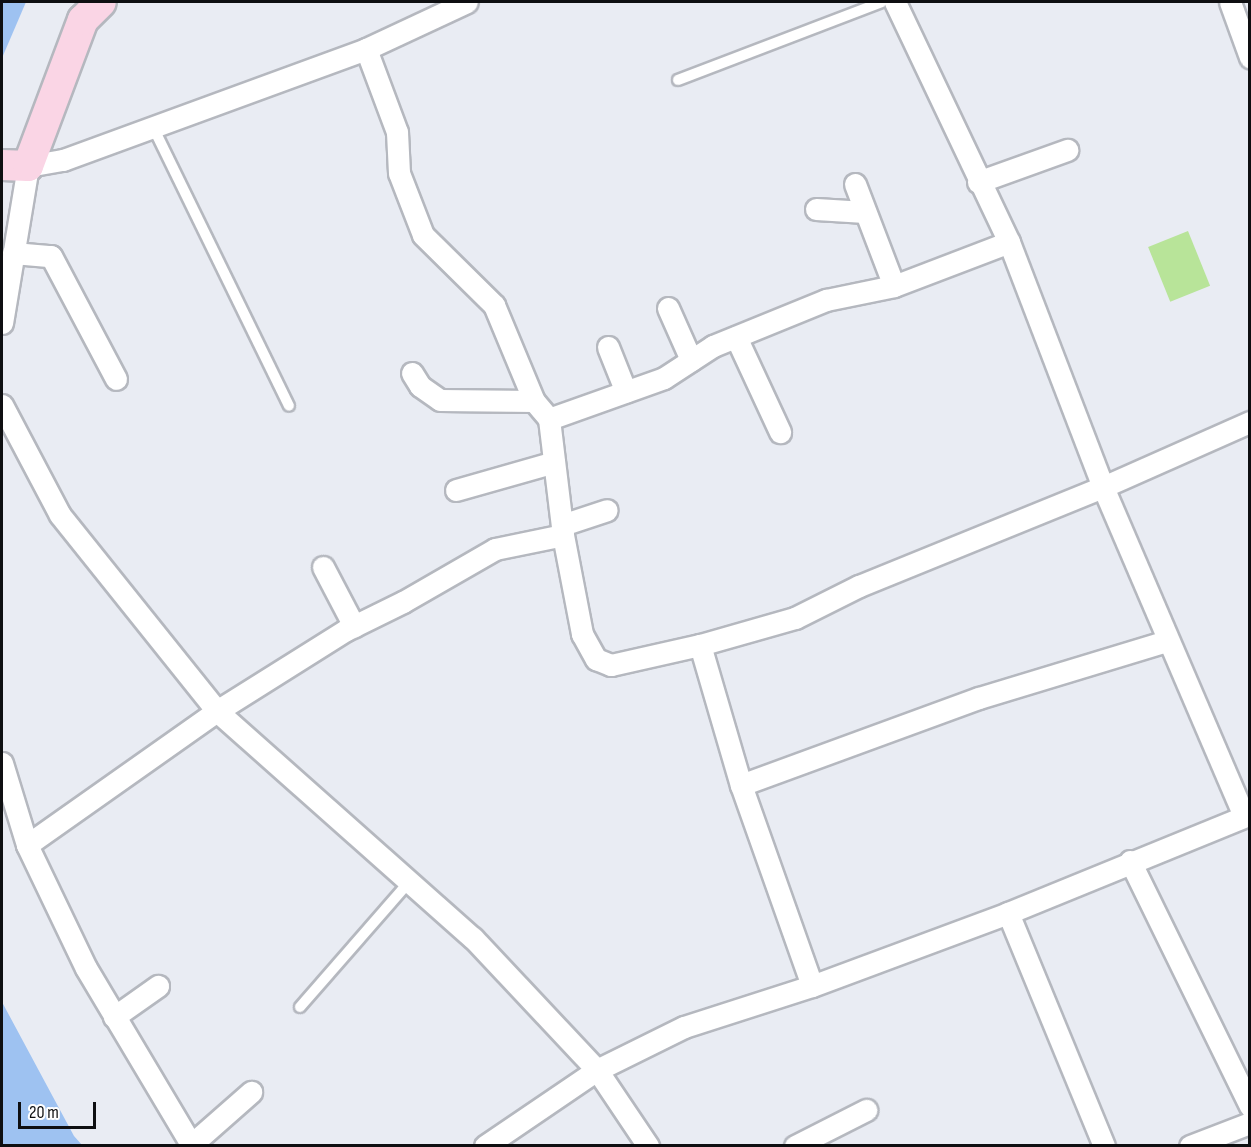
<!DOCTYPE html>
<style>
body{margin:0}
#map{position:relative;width:1251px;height:1147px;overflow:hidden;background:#e9ecf3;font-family:"Sofia Sans Condensed",sans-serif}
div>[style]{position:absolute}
.green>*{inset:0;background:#b8e499;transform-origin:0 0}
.water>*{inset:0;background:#9ec2f1}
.roads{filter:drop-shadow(2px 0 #b5b8bf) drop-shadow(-2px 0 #b5b8bf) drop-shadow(0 2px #b5b8bf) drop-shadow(0 -2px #b5b8bf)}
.lane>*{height:10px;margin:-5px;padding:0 5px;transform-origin:5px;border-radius:5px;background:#fff}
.street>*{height:21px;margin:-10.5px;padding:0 10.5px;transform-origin:10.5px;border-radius:10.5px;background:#fff}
.secondary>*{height:30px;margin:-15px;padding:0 15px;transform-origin:15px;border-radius:15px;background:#fad5e5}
span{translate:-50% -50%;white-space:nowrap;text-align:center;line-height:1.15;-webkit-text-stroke:6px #fff;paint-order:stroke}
.frame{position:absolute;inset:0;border:3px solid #0e0f11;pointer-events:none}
.scale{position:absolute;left:18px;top:1102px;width:78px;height:27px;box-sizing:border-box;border:3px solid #0e0f11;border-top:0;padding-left:8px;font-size:18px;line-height:21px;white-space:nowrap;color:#0e0f11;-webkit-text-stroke:4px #fff;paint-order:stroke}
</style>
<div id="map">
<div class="green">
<i style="left:1188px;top:231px;width:59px;height:43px;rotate:68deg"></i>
</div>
<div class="water">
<i style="clip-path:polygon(2px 2px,26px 2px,2px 58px)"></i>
<i style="clip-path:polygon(2px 1002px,74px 1136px,82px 1145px,2px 1145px)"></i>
</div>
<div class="roads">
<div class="lane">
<i style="left:678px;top:80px;width:218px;rotate:-20.9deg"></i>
<i style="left:153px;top:127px;width:310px;rotate:64deg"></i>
<i style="left:300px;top:1007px;width:166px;rotate:-48.9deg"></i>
</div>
<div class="street">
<i style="left:895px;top:2px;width:266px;rotate:64.6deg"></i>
<i style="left:1009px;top:242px;width:262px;rotate:69deg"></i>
<i style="left:1103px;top:487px;width:358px;rotate:66.8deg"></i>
<i style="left:1230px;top:2px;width:59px;rotate:70deg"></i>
<i style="left:366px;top:49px;width:89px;rotate:69.5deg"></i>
<i style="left:397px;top:132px;width:41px;rotate:87.2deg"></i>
<i style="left:399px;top:173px;width:66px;rotate:68.8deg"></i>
<i style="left:423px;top:235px;width:100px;rotate:44.6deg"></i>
<i style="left:494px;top:305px;width:104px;rotate:67.4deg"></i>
<i style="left:534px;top:401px;width:23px;rotate:50deg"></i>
<i style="left:549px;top:419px;width:117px;rotate:83.1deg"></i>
<i style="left:563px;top:535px;width:101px;rotate:79.1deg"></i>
<i style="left:582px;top:634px;width:29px;rotate:61deg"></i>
<i style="left:596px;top:659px;width:16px;rotate:22deg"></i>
<i style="left:611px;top:665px;width:91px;rotate:-12.7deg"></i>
<i style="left:700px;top:645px;width:99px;rotate:-15.9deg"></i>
<i style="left:795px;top:618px;width:72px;rotate:-26.6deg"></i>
<i style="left:859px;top:586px;width:263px;rotate:-22.1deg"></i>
<i style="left:1103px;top:487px;width:161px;rotate:-23.9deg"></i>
<i style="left:978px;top:182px;width:95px;rotate:-19.8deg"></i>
<i style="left:855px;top:184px;width:109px;rotate:69.1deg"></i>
<i style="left:816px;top:209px;width:49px;rotate:3.5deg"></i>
<i style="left:13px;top:253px;width:38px;rotate:5deg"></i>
<i style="left:51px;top:256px;width:139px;rotate:62.1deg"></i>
<i style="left:668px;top:308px;width:57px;rotate:66.1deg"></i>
<i style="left:2px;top:323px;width:159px;rotate:-80.6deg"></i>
<i style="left:28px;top:166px;width:36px;rotate:-10deg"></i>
<i style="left:63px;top:160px;width:323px;rotate:-20.1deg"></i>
<i style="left:366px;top:49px;width:111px;rotate:-25deg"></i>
<i style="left:736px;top:337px;width:105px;rotate:65.1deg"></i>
<i style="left:608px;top:347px;width:48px;rotate:68.2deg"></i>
<i style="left:412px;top:373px;width:15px;rotate:58deg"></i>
<i style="left:420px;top:386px;width:24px;rotate:35deg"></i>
<i style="left:440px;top:400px;width:94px;rotate:0.6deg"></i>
<i style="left:2px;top:405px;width:124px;rotate:62.2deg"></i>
<i style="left:60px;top:515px;width:251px;rotate:51.3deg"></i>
<i style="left:217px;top:711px;width:342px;rotate:41.6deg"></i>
<i style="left:473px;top:938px;width:181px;rotate:46.8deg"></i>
<i style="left:597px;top:1070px;width:92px;rotate:56.1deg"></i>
<i style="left:549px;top:419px;width:122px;rotate:-19.6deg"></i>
<i style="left:664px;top:378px;width:59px;rotate:-33.1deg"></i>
<i style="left:713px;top:346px;width:122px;rotate:-22.2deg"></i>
<i style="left:826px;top:300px;width:69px;rotate:-11.6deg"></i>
<i style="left:894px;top:286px;width:123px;rotate:-20.9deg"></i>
<i style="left:456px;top:490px;width:102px;rotate:-15.9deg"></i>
<i style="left:562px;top:525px;width:47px;rotate:-18.4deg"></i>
<i style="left:323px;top:567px;width:67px;rotate:62.3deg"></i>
<i style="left:700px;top:645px;width:146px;rotate:73.7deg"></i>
<i style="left:741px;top:785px;width:213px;rotate:70.5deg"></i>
<i style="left:2px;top:763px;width:86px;rotate:73deg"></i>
<i style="left:27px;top:845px;width:136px;rotate:64.4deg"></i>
<i style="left:86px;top:968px;width:207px;rotate:59.2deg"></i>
<i style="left:741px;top:785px;width:253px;rotate:-20.1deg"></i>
<i style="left:979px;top:698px;width:196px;rotate:-16.9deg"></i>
<i style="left:27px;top:845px;width:232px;rotate:-35.2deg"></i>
<i style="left:217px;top:711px;width:152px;rotate:-32.1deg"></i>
<i style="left:346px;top:630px;width:64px;rotate:-26.2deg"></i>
<i style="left:403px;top:602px;width:106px;rotate:-29.9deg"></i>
<i style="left:495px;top:549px;width:69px;rotate:-11.6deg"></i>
<i style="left:1130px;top:861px;width:273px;rotate:63.9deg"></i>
<i style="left:1008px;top:913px;width:252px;rotate:67.6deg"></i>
<i style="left:114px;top:1017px;width:54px;rotate:-35.2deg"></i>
<i style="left:192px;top:1144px;width:79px;rotate:-41.4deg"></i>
<i style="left:485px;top:1146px;width:135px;rotate:-34.2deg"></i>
<i style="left:597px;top:1070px;width:97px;rotate:-26.3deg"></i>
<i style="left:684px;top:1027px;width:134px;rotate:-17.8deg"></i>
<i style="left:812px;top:986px;width:209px;rotate:-20.4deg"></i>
<i style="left:1008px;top:913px;width:261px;rotate:-22.2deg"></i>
<i style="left:795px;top:1146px;width:80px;rotate:-26.9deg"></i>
<i style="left:1190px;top:1146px;width:64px;rotate:-21deg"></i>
</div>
<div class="secondary">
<i style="left:2px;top:165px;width:26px;rotate:2deg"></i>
<i style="left:28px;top:166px;width:156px;rotate:-69.4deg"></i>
<i style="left:83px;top:20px;width:25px;rotate:-45deg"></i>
</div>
</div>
<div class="frame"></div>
<div class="scale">20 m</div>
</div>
